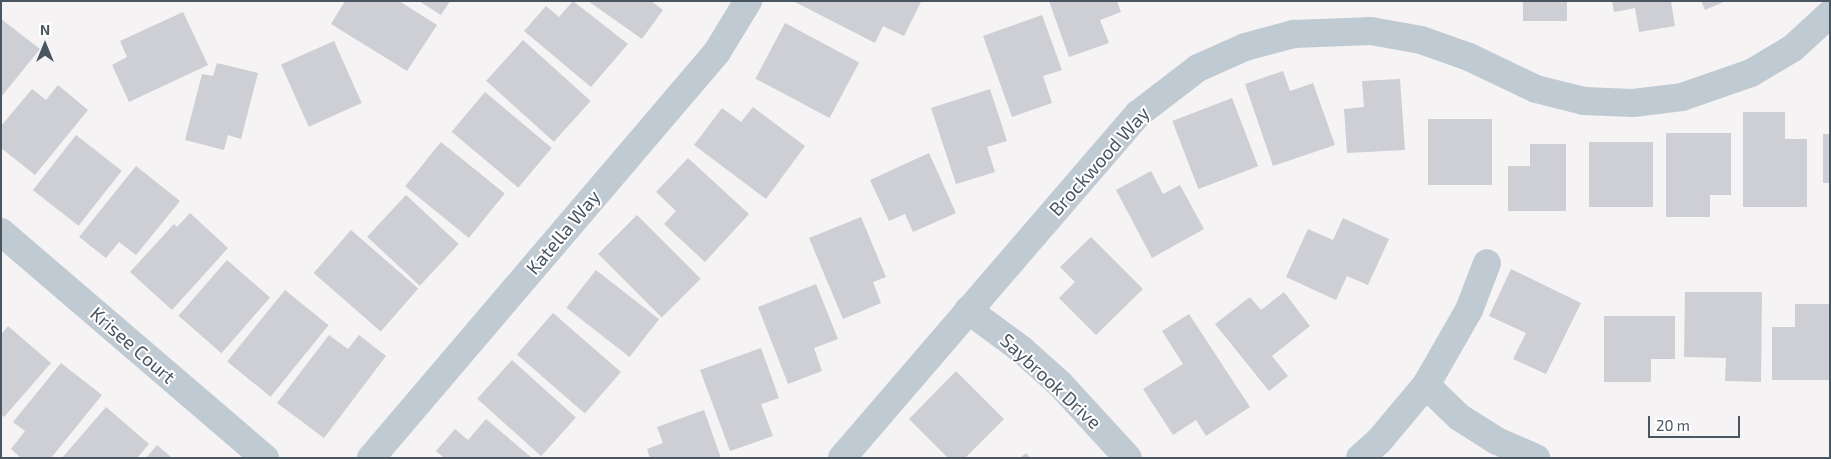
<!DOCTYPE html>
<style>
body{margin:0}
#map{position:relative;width:1831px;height:459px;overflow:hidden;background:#f5f3f3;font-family:"Exo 2",sans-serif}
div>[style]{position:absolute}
.building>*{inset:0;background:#cdcfd5;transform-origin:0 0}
.minor>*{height:28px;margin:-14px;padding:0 14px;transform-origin:14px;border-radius:14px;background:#c0cad3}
span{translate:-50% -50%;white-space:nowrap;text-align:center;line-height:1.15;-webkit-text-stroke:4px #fff;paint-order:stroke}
.street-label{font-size:19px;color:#495662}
.frame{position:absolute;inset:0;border:2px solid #495662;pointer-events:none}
.north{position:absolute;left:20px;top:20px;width:50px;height:50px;-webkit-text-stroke:4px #fff;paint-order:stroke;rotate:0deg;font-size:14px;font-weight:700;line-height:20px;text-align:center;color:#495662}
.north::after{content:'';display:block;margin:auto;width:18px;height:22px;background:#495662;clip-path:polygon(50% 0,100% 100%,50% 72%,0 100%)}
.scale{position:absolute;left:1648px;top:416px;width:92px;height:22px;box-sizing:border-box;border:2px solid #495662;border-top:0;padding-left:6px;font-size:15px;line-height:18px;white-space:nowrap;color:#495662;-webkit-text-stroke:4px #fff;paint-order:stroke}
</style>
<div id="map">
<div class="building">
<i style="clip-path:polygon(345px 1px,399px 1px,437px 25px,407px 71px,331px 24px)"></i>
<i style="clip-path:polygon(419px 1px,450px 1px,441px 15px)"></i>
<i style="clip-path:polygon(573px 1px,628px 44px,591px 87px,524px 31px,546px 6px,559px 17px)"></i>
<i style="clip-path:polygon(588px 1px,651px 1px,663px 10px,642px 39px)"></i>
<i style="clip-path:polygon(793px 1px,919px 1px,921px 2px,904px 36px,883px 26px,875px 43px)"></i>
<i style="clip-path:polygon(1049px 1px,1117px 1px,1121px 12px,1100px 20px,1109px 43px,1069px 57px)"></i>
<i style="left:1523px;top:1px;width:44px;height:20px"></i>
<i style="clip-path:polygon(1612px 1px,1671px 1px,1675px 26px,1639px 32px,1635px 8px,1614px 12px)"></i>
<i style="clip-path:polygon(1701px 1px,1726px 1px,1705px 10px)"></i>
<i style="clip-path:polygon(183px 12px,208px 65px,129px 102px,112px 65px,127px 57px,120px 41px)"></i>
<i style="clip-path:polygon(1042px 15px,1062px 70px,1043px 76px,1052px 103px,1012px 117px,983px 36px)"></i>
<i style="clip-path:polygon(1px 19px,40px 49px,1px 97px)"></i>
<i style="left:785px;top:23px;width:84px;height:63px;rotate:28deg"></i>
<i style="left:523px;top:40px;width:91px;height:55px;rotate:42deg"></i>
<i style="left:334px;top:41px;width:68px;height:58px;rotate:66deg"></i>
<i style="clip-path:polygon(217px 63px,258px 73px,241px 139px,228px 135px,224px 150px,185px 140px,202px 74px,213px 76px)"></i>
<i style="clip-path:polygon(1283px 71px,1290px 91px,1313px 83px,1335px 145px,1273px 166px,1245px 84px)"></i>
<i style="clip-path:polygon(1400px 79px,1405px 150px,1347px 153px,1344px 109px,1364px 107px,1362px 81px)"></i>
<i style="clip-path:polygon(58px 85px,88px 110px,35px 175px,1px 148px,1px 126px,32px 89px,46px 100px)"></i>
<i style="clip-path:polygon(990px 89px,1007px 141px,987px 147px,995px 172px,956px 184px,931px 108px)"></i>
<i style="left:485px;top:92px;width:87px;height:52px;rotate:40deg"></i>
<i style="left:1232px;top:98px;width:73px;height:64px;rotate:69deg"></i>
<i style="clip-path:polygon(753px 107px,805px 146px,766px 199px,694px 145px,722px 108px,741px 122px)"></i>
<i style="clip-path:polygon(1743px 112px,1785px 112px,1785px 139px,1807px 139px,1807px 207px,1743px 207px)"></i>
<i style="left:1428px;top:119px;width:64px;height:66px"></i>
<i style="clip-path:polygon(1666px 133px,1731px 133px,1731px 195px,1710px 195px,1710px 217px,1666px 217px)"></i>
<i style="left:1823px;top:134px;width:7px;height:49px"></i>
<i style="left:76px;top:135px;width:58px;height:70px;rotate:38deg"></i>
<i style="left:441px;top:142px;width:82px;height:57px;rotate:39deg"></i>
<i style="left:1589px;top:142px;width:64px;height:65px"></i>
<i style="clip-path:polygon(1530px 144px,1566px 144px,1566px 211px,1508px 211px,1508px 166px,1530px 166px)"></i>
<i style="clip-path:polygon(929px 153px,956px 213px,913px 232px,905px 214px,889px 221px,870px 180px)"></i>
<i style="clip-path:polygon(688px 158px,749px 214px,705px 262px,664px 224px,676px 211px,656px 192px)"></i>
<i style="clip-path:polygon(136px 166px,180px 201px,136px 255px,119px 242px,106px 258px,79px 237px)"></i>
<i style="clip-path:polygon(1151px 171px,1163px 194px,1180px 185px,1204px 229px,1152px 258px,1116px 190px)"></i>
<i style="left:406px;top:195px;width:72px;height:57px;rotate:43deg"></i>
<i style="clip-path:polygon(190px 213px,228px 248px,172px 310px,130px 272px,174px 224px,177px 227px)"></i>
<i style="left:637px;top:215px;width:90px;height:55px;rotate:45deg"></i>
<i style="clip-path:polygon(861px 217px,886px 277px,873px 282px,881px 303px,843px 319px,809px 238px)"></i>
<i style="clip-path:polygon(1343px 218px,1389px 239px,1368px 285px,1347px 276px,1336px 300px,1286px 277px,1308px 229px,1333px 240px)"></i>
<i style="left:351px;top:230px;width:89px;height:57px;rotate:41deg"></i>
<i style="clip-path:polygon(1091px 237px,1143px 289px,1096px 335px,1059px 298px,1075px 282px,1060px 267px)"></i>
<i style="left:227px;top:260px;width:57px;height:74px;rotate:41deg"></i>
<i style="clip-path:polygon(1511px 269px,1581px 303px,1546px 374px,1513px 359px,1526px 333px,1489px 316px)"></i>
<i style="left:596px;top:270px;width:80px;height:48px;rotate:38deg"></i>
<i style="clip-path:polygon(816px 284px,838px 339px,814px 348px,822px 371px,788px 384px,758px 307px)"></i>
<i style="left:285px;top:290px;width:56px;height:92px;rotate:39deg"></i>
<i style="clip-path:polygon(1284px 292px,1310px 326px,1272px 356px,1288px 376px,1269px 391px,1215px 324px,1250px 297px,1261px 310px)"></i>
<i style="clip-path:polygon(1685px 292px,1762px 292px,1761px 382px,1725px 381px,1726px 358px,1684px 357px)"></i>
<i style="clip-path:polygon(1795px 304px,1830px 304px,1830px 380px,1772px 380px,1772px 327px,1795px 327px)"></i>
<i style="left:553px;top:313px;width:90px;height:55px;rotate:41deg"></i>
<i style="clip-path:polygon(1189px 314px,1250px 407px,1206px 436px,1196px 420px,1173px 435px,1143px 389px,1183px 364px,1162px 331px)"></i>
<i style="clip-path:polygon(1604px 316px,1675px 316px,1675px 359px,1651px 359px,1651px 382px,1604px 382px)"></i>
<i style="clip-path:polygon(8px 326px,51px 363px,4px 417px,1px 414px,1px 335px)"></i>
<i style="clip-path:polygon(329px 335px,348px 349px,359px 335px,386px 356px,324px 438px,277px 403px)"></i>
<i style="clip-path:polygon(761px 348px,779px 398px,761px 404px,773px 436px,730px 451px,700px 370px)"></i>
<i style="left:512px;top:360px;width:86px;height:52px;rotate:42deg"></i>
<i style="clip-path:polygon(61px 363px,102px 395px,51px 458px,21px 458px,11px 449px,25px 431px,13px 422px)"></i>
<i style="clip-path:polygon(956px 371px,1004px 419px,965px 458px,948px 458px,909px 419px)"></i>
<i style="clip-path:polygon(106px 407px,149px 444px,137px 458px,62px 458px)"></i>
<i style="clip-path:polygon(704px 410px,721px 458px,650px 458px,647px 449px,663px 443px,657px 427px)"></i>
<i style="clip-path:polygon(486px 419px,532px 458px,444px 458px,436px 451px,455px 429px,468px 440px)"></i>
<i style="clip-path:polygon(157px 445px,172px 458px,146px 458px)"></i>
<i style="clip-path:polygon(1026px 453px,1030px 458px,1020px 458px)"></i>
</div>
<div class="minor">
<i style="left:1px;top:232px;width:348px;rotate:40.6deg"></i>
<i style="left:968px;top:310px;width:67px;rotate:36.5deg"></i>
<i style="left:1022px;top:350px;width:51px;rotate:41.8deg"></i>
<i style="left:1060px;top:384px;width:100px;rotate:47.4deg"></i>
<i style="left:1426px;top:385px;width:46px;rotate:44.1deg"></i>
<i style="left:1459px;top:417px;width:45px;rotate:32.3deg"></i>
<i style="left:1497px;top:441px;width:43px;rotate:23.6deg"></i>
<i style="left:371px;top:458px;width:533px;rotate:-49.56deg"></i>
<i style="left:717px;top:52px;width:60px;rotate:-58.7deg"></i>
<i style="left:842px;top:458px;width:454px;rotate:-49.3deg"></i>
<i style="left:1138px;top:114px;width:76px;rotate:-37.5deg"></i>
<i style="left:1198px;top:68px;width:51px;rotate:-24.1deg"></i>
<i style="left:1245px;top:47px;width:51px;rotate:-14.9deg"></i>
<i style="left:1294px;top:34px;width:77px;rotate:-2.2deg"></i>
<i style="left:1371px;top:31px;width:51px;rotate:10.2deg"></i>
<i style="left:1421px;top:40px;width:51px;rotate:19.5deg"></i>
<i style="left:1469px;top:57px;width:74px;rotate:25.5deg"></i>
<i style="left:1536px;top:89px;width:49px;rotate:14deg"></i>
<i style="left:1584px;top:101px;width:49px;rotate:2.3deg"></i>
<i style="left:1633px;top:103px;width:49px;rotate:-7deg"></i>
<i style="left:1682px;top:97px;width:73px;rotate:-19.2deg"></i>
<i style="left:1751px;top:73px;width:49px;rotate:-30.8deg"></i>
<i style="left:1793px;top:48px;width:50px;rotate:-42.6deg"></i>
<i style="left:1360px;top:458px;width:25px;rotate:-42deg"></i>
<i style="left:1379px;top:441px;width:73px;rotate:-50deg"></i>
<i style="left:1426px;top:385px;width:86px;rotate:-60.2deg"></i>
<i style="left:1469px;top:310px;width:50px;rotate:-69deg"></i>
</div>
<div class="street-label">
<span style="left:1099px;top:161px;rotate:-48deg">Brockwood Way</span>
<span style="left:563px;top:232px;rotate:-50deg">Katella Way</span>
<span style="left:133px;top:345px;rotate:41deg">Krisee Court</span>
<span style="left:1051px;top:381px;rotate:43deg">Saybrook Drive</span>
</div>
<div class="frame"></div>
<div class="north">N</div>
<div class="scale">20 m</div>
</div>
